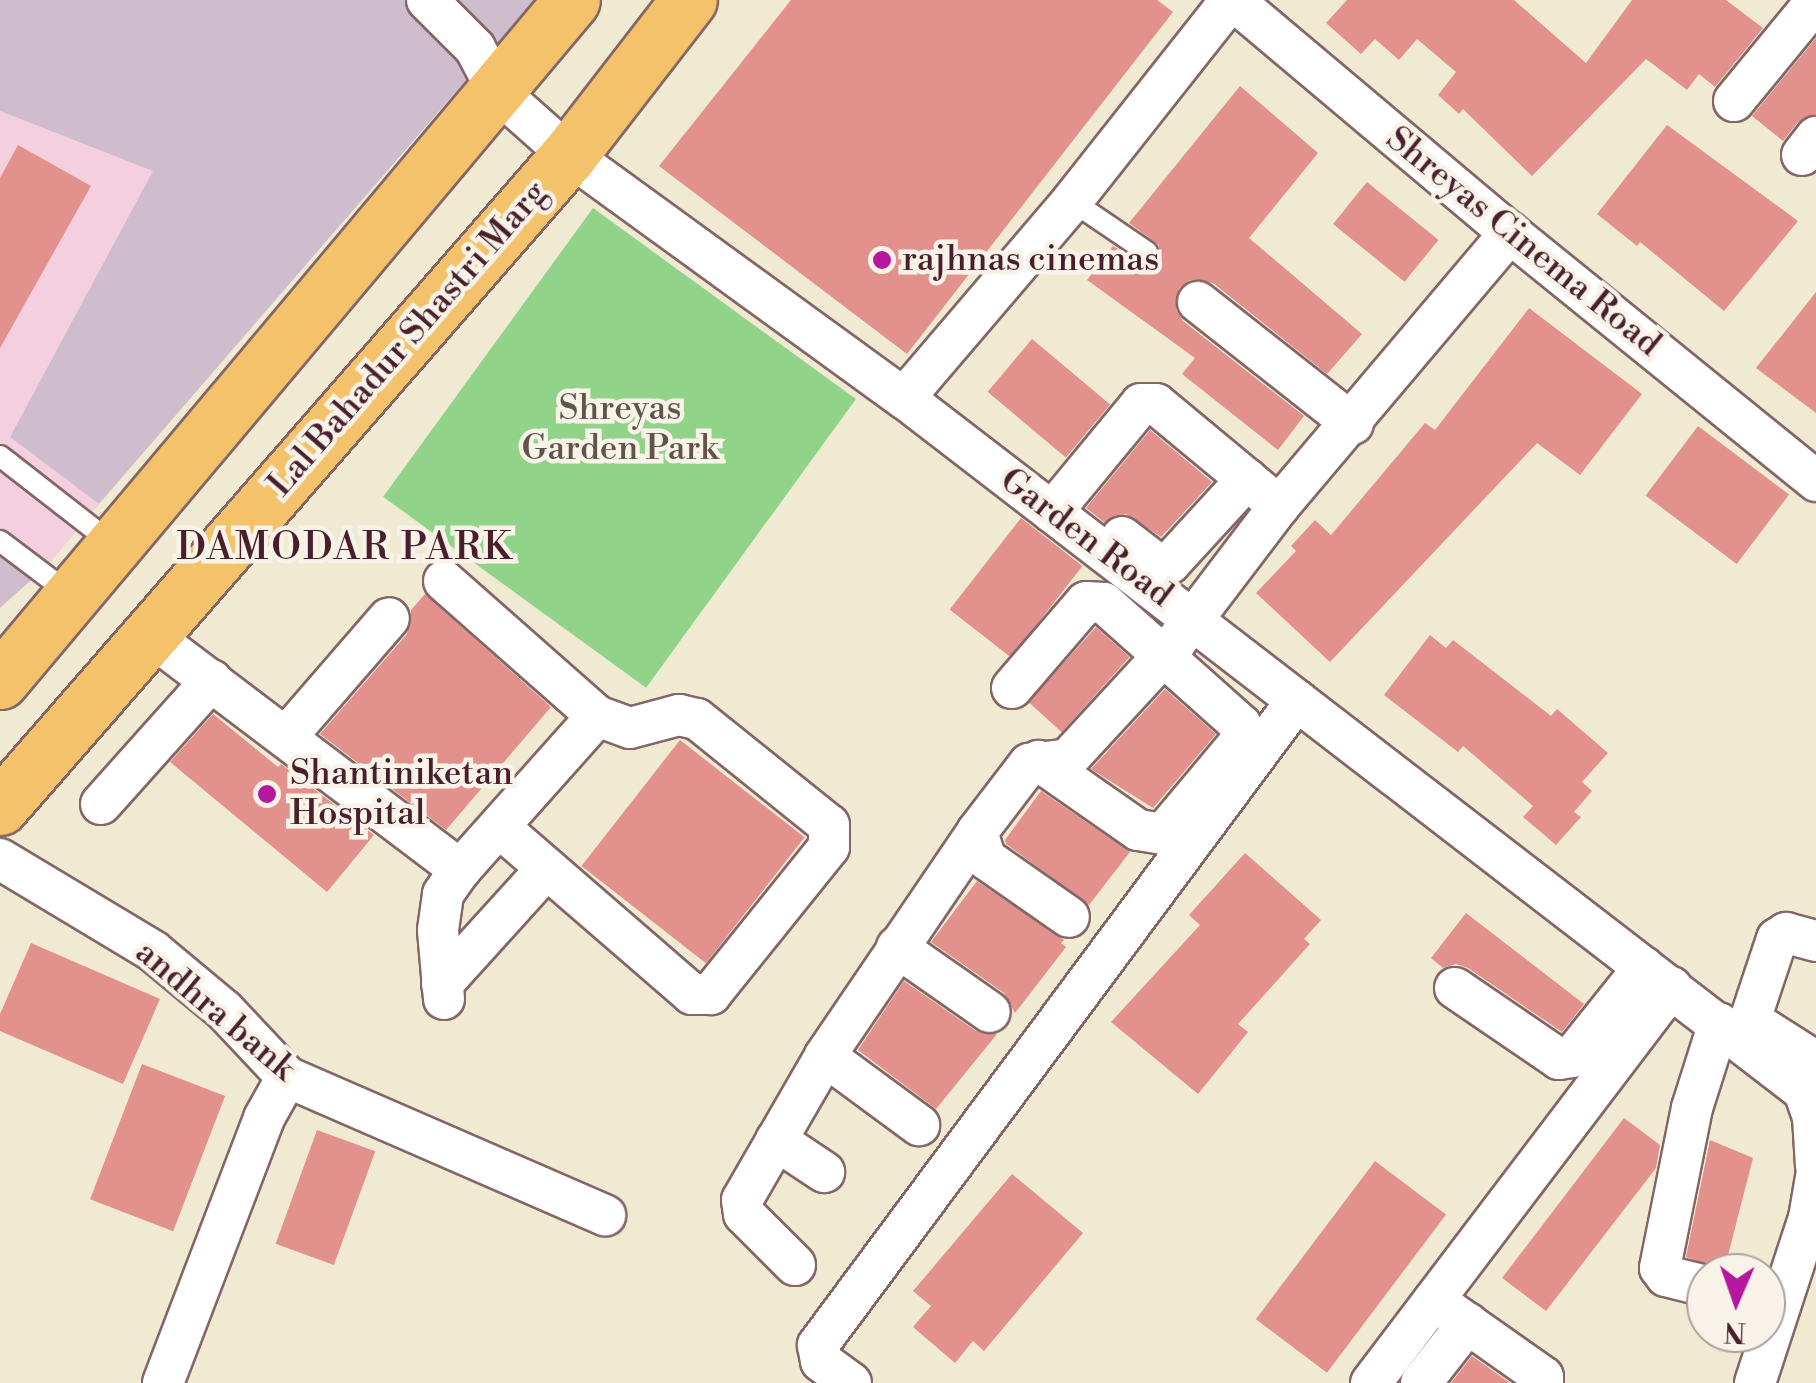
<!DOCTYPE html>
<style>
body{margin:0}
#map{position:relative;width:1816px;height:1383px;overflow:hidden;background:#f0ead3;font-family:"Libre Bodoni",serif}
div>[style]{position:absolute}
.built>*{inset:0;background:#f3cfdf}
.industrial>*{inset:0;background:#cfbdce}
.green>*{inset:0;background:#92d38a;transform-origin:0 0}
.building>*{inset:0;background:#e3918d;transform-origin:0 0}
.roads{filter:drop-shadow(2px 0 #846666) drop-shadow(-2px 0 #846666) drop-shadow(0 2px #846666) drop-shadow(0 -2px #846666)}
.service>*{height:20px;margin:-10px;padding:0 10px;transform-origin:10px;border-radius:10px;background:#fff}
.minor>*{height:40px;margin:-20px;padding:0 20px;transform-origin:20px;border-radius:20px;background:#fff}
.primary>*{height:55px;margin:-27.5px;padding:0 27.5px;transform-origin:27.5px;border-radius:27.5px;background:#f3c26a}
.dots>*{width:28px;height:28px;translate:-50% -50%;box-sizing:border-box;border:5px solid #f7f3e8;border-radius:50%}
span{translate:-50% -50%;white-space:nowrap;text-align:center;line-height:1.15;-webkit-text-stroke:9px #f7f3e8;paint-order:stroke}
.street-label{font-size:35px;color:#4a1f2b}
.poi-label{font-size:35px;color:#4a1f2b}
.left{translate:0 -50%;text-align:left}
.park-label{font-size:35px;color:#605548}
.neighbourhood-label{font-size:38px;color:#4a1f2b;letter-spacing:2.5px}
.north{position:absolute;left:1686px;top:1253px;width:100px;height:100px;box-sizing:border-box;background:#f7f3e8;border:2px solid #b29e9c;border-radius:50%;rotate:182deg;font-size:28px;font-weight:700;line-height:40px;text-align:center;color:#4a1f2b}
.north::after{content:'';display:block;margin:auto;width:35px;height:45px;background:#b5179e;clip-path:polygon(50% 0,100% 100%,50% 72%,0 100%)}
</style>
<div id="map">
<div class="built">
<i style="clip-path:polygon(0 111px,154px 171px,10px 437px,99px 504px,48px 565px,0 527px)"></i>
</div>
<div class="industrial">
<i style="clip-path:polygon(0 0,535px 0,99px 504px,10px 437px,153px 171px,0 111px)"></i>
<i style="clip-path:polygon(0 527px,48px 565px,0 608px)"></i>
</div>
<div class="green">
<i style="left:593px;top:208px;width:325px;height:357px;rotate:36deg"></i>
</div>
<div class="building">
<i style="clip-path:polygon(791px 0,1157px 0,1173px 12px,907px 354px,659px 166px)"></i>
<i style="clip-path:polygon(1347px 0,1514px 0,1586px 63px,1632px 0,1726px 0,1763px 28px,1715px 87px,1699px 74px,1687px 90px,1646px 59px,1532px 176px,1463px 109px,1459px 114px,1438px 95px,1456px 72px,1417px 39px,1399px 60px,1375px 39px,1361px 54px,1326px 23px)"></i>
<i style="clip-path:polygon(1816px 38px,1816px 114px,1798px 122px,1783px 141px,1752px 116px)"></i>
<i style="clip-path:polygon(1240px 86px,1318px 153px,1249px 238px,1362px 334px,1327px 374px,1213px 283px,1190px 280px,1179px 288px,1176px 310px,1183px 321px,1304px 416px,1278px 450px,1182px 374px,1195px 358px,1087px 280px,1113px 246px,1145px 266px,1158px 260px,1159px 245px,1129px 223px)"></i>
<i style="clip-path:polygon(1667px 125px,1798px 221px,1724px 311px,1640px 242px,1637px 246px,1597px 214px)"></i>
<i style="clip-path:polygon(18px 145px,91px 186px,0 348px,0 178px)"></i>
<i style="left:1367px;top:182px;width:92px;height:54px;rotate:39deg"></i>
<i style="clip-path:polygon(1816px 292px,1816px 413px,1756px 368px)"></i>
<i style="clip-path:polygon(1529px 308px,1642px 394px,1580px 475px,1537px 443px,1330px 662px,1256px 593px,1296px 551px,1291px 546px,1315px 520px,1331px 535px,1425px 423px,1435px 430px)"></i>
<i style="left:1032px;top:339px;width:102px;height:69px;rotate:40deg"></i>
<i style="left:1698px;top:426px;width:114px;height:87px;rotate:37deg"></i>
<i style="clip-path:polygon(1150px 430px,1212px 482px,1161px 537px,1126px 514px,1104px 522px,1086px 508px)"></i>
<i style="left:1021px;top:518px;width:78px;height:116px;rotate:38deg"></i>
<i style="clip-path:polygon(425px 594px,551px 707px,446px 830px,320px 734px,407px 634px,411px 610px)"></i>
<i style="left:1096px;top:627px;width:45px;height:101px;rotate:42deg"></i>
<i style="clip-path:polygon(1430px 635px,1446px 648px,1453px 640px,1551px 716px,1557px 709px,1608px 753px,1582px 782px,1592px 791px,1574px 812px,1581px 817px,1556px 845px,1523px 817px,1533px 806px,1463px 746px,1458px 752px,1384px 695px)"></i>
<i style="clip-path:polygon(1165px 689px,1216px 734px,1153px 808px,1091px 769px)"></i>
<i style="clip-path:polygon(213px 714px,278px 767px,281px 764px,374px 835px,327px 892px,170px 762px)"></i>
<i style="left:680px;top:740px;width:158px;height:160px;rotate:38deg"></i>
<i style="clip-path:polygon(1041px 791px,1130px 852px,1089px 905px,1006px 844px,1005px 840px)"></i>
<i style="clip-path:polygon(1245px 853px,1321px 920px,1304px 939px,1310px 944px,1238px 1024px,1248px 1032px,1198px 1094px,1111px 1022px,1200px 925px,1189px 915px)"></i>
<i style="clip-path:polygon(977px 881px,1064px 940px,1061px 943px,1066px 947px,1015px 1013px,1004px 993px,931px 942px)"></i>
<i style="clip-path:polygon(1466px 913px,1584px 1004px,1562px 1032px,1468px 968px,1456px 964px,1443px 968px,1431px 958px)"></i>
<i style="clip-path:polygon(31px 943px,160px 999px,123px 1084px,0 1031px,0 1014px)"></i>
<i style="clip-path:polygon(904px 981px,976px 1031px,997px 1034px,936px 1109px,858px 1050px)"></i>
<i style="left:142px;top:1064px;width:89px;height:145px;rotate:21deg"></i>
<i style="clip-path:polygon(1624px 1118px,1660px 1145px,1656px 1168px,1546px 1311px,1502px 1278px)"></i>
<i style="left:317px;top:1130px;width:62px;height:121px;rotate:20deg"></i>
<i style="clip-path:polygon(1710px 1140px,1753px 1158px,1724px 1271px,1686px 1257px)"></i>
<i style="left:1375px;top:1161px;width:89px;height:198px;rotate:37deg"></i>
<i style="clip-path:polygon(1012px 1174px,1083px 1233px,984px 1351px,973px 1341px,955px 1363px,913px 1327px,931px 1306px,913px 1291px)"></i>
<i style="clip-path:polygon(1472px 1356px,1510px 1383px,1451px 1383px)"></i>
</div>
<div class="roads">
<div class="service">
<i style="left:1072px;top:201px;width:91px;rotate:34.2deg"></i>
<i style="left:0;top:456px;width:143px;rotate:37.9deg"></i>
<i style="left:0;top:541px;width:88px;rotate:37.1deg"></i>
</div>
<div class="minor">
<i style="left:427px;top:0;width:68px;rotate:45deg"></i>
<i style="left:475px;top:48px;width:50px;rotate:62.4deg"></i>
<i style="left:498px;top:92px;width:95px;rotate:41.6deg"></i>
<i style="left:569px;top:155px;width:414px;rotate:36deg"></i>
<i style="left:904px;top:398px;width:1136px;rotate:37.6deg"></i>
<i style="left:1804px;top:1091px;width:28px;rotate:71deg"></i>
<i style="left:1813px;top:1117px;width:49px;rotate:86.5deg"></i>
<i style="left:1233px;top:0;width:362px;rotate:40.1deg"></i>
<i style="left:1510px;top:233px;width:394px;rotate:39deg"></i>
<i style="left:1734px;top:101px;width:129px;rotate:-50.6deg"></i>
<i style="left:1802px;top:155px;width:23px;rotate:-52deg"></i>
<i style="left:1198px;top:302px;width:197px;rotate:38.2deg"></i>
<i style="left:904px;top:398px;width:259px;rotate:-49.5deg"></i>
<i style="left:1072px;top:201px;width:256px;rotate:-51.7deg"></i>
<i style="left:1052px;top:512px;width:140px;rotate:-50.5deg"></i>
<i style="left:1141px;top:404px;width:15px"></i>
<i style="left:1156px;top:404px;width:160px;rotate:39.7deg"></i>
<i style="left:1122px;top:537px;width:44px;rotate:37.6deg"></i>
<i style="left:1157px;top:564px;width:13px;rotate:-4deg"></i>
<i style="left:1170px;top:563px;width:114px;rotate:-47.5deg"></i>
<i style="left:444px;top:581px;width:204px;rotate:41.4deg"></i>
<i style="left:597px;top:716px;width:35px;rotate:20deg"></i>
<i style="left:630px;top:728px;width:51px;rotate:-14.9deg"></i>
<i style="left:679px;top:715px;width:18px;rotate:13deg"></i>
<i style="left:697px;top:719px;width:169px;rotate:38.8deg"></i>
<i style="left:829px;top:825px;width:22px;rotate:90deg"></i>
<i style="left:829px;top:847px;width:189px;rotate:128.8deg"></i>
<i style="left:711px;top:994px;width:19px;rotate:180deg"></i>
<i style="left:692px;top:994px;width:255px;rotate:-139.1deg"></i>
<i style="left:151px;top:636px;width:388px;rotate:37.1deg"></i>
<i style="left:460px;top:870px;width:206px;rotate:-48.3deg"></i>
<i style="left:1012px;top:688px;width:113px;rotate:-49.3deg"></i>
<i style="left:1086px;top:602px;width:18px;rotate:3deg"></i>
<i style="left:1104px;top:603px;width:183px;rotate:41.7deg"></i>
<i style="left:1241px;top:725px;width:17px;rotate:93deg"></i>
<i style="left:1240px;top:742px;width:120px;rotate:129.9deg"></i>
<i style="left:1163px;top:834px;width:25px;rotate:-171deg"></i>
<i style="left:1138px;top:830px;width:121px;rotate:-145.1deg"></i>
<i style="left:286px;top:737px;width:157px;rotate:-49.1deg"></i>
<i style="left:101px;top:804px;width:166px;rotate:-48.2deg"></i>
<i style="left:977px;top:832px;width:28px;rotate:72deg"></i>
<i style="left:986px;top:859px;width:101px;rotate:34.9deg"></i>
<i style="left:0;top:859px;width:179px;rotate:31deg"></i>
<i style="left:153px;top:951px;width:92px;rotate:39.7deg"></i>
<i style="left:224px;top:1010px;width:92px;rotate:46.8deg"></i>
<i style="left:287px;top:1077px;width:347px;rotate:23.5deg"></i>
<i style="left:897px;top:947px;width:113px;rotate:35deg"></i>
<i style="left:442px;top:984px;width:156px;rotate:-47.8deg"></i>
<i style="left:1455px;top:988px;width:126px;rotate:34.3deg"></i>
<i style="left:1559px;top:1059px;width:13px;rotate:-9deg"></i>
<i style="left:1572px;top:1057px;width:115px;rotate:-51.3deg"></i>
<i style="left:444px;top:999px;width:69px;rotate:-95deg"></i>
<i style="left:438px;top:930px;width:36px;rotate:-82deg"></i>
<i style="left:443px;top:894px;width:29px;rotate:-55deg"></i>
<i style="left:1752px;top:1021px;width:76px;rotate:32.6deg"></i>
<i style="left:1743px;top:1041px;width:108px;rotate:-71.6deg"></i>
<i style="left:1777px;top:939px;width:11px;rotate:-34deg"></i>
<i style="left:1786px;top:933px;width:31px;rotate:15deg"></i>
<i style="left:825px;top:1056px;width:117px;rotate:36.3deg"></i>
<i style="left:776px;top:1140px;width:58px;rotate:33.7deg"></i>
<i style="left:795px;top:1265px;width:72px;rotate:-135deg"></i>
<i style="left:744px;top:1214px;width:14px;rotate:-98deg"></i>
<i style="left:742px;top:1200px;width:166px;rotate:-60deg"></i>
<i style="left:825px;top:1056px;width:271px;rotate:-55.8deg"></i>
<i style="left:977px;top:832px;width:86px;rotate:-52.6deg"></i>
<i style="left:1029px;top:764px;width:39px;rotate:-7deg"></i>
<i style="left:1068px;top:759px;width:158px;rotate:-47.3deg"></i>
<i style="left:1175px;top:643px;width:172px;rotate:-52.8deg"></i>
<i style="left:1279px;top:506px;width:358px;rotate:-49.8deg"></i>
<i style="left:1706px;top:1286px;width:41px;rotate:-166deg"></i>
<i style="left:1666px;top:1276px;width:10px;rotate:-127deg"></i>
<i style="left:1660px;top:1268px;width:163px;rotate:-78.7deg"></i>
<i style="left:1692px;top:1108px;width:89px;rotate:-72.4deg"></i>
<i style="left:1434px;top:1300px;width:133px;rotate:35.2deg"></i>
<i style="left:1543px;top:1377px;width:6px;rotate:90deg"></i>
<i style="left:163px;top:1383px;width:284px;rotate:-69.1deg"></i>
<i style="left:264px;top:1118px;width:47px;rotate:-60.7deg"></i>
<i style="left:851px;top:1383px;width:37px;rotate:-144deg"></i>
<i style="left:821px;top:1361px;width:16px;rotate:-101deg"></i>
<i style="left:818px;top:1345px;width:803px;rotate:-53.4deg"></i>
<i style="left:1371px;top:1383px;width:497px;rotate:-52.8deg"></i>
<i style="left:1421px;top:1383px;width:76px;rotate:-51.9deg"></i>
<i style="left:1755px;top:1383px;width:174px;rotate:-71.9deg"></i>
<i style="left:1809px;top:1218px;width:42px;rotate:-80.3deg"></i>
</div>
<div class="primary">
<i style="left:0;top:681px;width:889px;rotate:-49.97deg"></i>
<i style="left:0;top:807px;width:865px;rotate:-48.89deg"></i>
<i style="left:569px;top:155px;width:196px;rotate:-52.3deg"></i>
</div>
</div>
<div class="dots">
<i style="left:882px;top:260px;background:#b5179e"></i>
<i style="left:267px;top:794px;background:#b5179e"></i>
</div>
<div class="street-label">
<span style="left:1523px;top:242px;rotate:39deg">Shreyas Cinema Road</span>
<span style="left:408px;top:339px;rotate:-49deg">Lal Bahadur Shastri Marg</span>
<span style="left:1086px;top:538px;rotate:37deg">Garden Road</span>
<span style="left:215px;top:1011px;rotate:40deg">andhra bank</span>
</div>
<div class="poi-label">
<span class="left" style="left:902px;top:260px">rajhnas cinemas</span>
<span class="left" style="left:290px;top:794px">Shantiniketan<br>Hospital</span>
</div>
<div class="park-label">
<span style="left:620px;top:429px">Shreyas<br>Garden Park</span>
</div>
<div class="neighbourhood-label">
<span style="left:345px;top:548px">DAMODAR PARK</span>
</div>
<div class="north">N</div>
</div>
